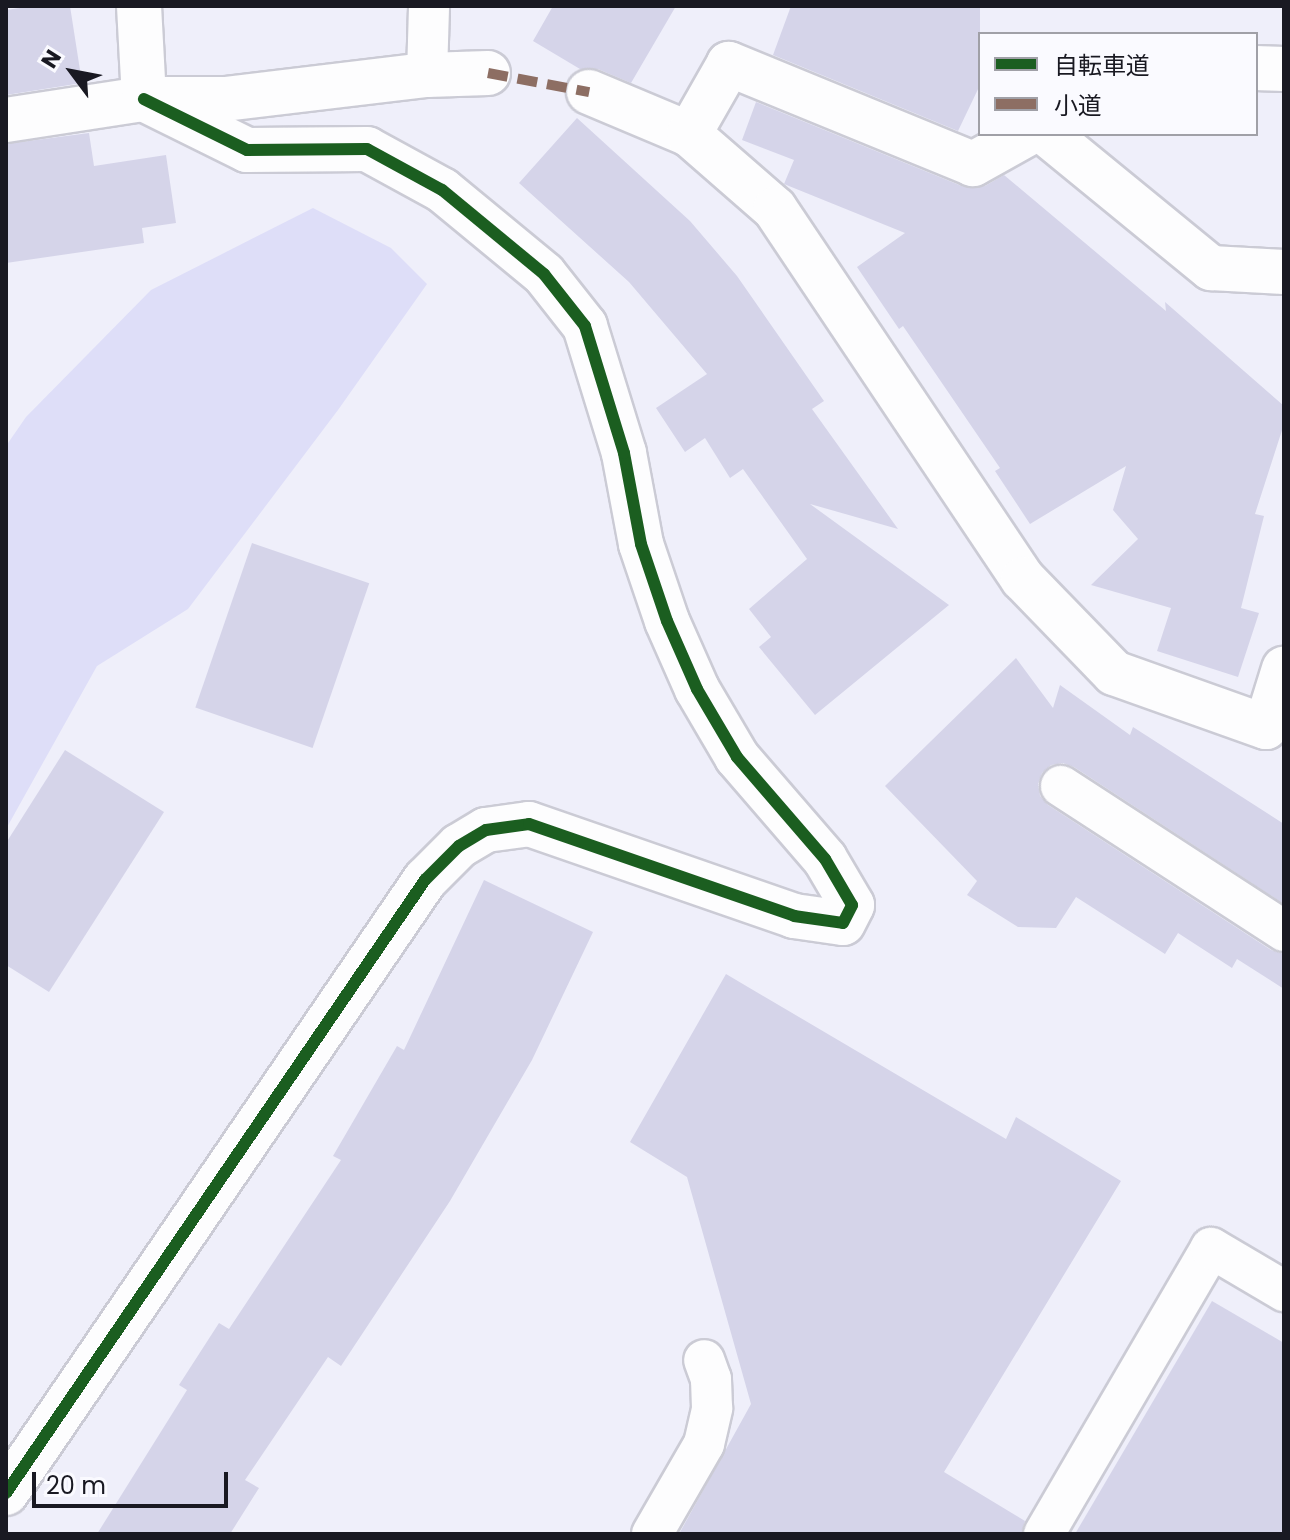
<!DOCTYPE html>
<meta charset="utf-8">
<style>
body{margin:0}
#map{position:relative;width:1290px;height:1540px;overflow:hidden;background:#efeffa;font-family:Poppins,"Noto Sans JP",sans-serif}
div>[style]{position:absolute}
.green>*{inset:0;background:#dedef8}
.building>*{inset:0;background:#d5d4e9;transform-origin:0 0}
.roads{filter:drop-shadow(2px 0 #cbcbd5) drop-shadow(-2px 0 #cbcbd5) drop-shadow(0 2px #cbcbd5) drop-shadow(0 -2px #cbcbd5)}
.lane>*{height:40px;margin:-20px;padding:0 20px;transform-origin:20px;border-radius:20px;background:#fdfdfe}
.street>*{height:44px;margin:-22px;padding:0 22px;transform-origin:22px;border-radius:22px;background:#fdfdfe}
.quiet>*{height:10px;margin-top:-5px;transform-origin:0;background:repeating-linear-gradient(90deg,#8d6e63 0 20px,transparent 0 30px)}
.cycleway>*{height:12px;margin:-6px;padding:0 6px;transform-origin:6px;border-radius:6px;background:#1b5e20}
span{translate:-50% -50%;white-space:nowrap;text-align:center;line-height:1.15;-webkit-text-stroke:6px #fafaff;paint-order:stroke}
.frame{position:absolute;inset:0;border:8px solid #191922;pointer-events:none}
.legend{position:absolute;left:978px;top:32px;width:280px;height:104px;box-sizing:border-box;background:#fafaff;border:2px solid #a0a0a7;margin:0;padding:10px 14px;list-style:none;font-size:24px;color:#191922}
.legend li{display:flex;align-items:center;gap:16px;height:40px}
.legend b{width:40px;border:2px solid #a0a0a7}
.north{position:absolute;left:32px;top:32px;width:80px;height:80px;-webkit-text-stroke:6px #fafaff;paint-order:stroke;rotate:302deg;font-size:22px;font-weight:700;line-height:32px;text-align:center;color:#191922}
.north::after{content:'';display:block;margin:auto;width:28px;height:36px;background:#191922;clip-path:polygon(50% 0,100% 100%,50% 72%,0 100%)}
.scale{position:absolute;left:32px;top:1472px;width:196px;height:36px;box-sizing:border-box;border:4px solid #191922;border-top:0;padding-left:10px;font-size:24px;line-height:28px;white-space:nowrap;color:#191922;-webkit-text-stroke:6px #fafaff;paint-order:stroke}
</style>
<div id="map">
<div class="green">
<i style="clip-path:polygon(313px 208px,391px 248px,427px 284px,338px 410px,188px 609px,97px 666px,6px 829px,6px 446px,26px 417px,151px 290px)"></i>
</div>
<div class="building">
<i style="clip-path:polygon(33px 6px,70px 6px,82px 83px,6px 95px,6px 10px)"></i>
<i style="clip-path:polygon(553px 6px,676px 6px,631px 83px,598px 69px,580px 69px,533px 41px)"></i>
<i style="clip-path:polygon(791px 6px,980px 6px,980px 85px,958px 131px,773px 55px)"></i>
<i style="clip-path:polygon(756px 102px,964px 187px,985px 186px,1004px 175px,1166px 311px,1165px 302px,1284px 406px,1284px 424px,1255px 514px,1264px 516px,1241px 608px,1259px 613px,1238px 677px,1157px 651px,1171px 608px,1091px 585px,1138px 539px,1113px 510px,1126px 466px,1030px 524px,995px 471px,1000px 468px,903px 326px,899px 329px,857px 267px,905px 233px,784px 184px,794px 160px,742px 140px)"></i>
<i style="clip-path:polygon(577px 118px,690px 221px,737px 276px,824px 401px,812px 409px,898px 529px,810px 504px,949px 605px,815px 715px,759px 647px,771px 637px,749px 609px,807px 559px,743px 469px,730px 478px,705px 438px,685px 452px,656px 408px,707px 374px,629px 282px,519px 183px)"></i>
<i style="clip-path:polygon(89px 133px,94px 166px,166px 155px,176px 223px,142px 228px,144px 243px,6px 263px,6px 144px)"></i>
<i style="left:252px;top:543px;width:124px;height:174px;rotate:19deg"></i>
<i style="clip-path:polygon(1016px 658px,1053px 708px,1060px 685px,1130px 735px,1133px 727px,1284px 824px,1284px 904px,1074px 767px,1063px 763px,1051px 765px,1042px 773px,1038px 784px,1040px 796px,1048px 805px,1271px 950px,1284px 954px,1284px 989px,1237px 959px,1232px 968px,1178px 933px,1165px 954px,1076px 897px,1056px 928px,1018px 927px,967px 895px,977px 881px,885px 786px)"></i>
<i style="clip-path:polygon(65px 750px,164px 812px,49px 992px,6px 965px,6px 843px)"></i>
<i style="clip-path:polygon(484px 880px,593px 932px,532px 1060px,450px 1201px,341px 1366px,328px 1357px,245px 1480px,259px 1488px,230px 1534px,97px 1534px,187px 1390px,179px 1385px,219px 1323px,229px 1329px,341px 1160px,333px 1156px,397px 1046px,404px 1050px)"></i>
<i style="clip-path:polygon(726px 974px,1006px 1139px,1016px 1117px,1121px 1181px,944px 1472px,1025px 1521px,1021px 1534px,679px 1534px,751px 1404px,687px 1177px,630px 1142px)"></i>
<i style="clip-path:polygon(1212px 1301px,1284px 1343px,1284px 1534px,1075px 1534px)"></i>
</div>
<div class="roads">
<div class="lane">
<i style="left:427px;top:75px;width:69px;rotate:-88.3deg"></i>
<i style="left:1061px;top:786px;width:266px;rotate:33deg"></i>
<i style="left:652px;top:1534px;width:104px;rotate:-60deg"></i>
<i style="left:704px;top:1444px;width:37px;rotate:-77deg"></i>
<i style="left:712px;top:1408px;width:29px;rotate:-92deg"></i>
<i style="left:711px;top:1379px;width:20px;rotate:-110deg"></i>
<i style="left:1044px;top:1534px;width:331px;rotate:-59.7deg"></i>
<i style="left:1211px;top:1248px;width:85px;rotate:30.5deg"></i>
</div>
<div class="street">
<i style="left:139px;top:6px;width:93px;rotate:86.9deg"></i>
<i style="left:1256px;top:68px;width:28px;rotate:2deg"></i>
<i style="left:589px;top:92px;width:108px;rotate:22.8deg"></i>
<i style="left:6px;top:120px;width:140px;rotate:-8.7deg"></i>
<i style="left:144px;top:99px;width:81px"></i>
<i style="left:225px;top:99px;width:203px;rotate:-6.8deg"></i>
<i style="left:427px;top:75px;width:61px;rotate:-1.9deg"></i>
<i style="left:1027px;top:134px;width:62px;rotate:150.9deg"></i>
<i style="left:973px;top:164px;width:264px;rotate:-157.7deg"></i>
<i style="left:729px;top:64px;width:81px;rotate:119.7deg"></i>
<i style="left:689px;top:134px;width:114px;rotate:41.1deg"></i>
<i style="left:775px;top:209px;width:445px;rotate:56.2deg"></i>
<i style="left:1023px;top:579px;width:131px;rotate:45.9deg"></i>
<i style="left:1114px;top:673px;width:161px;rotate:19.6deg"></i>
<i style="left:1266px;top:727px;width:61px;rotate:-72.8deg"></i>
<i style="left:1047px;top:134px;width:212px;rotate:39.3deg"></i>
<i style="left:1211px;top:268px;width:73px;rotate:3.1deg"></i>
<i style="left:6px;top:1493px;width:743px;rotate:-55.65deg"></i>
<i style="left:425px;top:880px;width:48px;rotate:-45deg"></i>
<i style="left:459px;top:846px;width:31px;rotate:-31deg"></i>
<i style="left:486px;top:830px;width:43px;rotate:-7.9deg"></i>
<i style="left:529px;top:824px;width:281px;rotate:19.1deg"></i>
<i style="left:794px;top:916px;width:49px;rotate:8.1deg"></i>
<i style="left:843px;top:923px;width:20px;rotate:-63deg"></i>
<i style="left:852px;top:905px;width:53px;rotate:-120.4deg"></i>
<i style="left:825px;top:859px;width:135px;rotate:-130.8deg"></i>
<i style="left:737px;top:757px;width:79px;rotate:-120.5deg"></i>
<i style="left:697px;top:689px;width:74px;rotate:-113.8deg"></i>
<i style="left:667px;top:621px;width:81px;rotate:-108.7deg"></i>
<i style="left:641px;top:544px;width:93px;rotate:-100.6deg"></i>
<i style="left:624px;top:453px;width:133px;rotate:-107.1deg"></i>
<i style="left:585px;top:326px;width:66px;rotate:-128.3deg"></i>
<i style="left:544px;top:274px;width:132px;rotate:-140.5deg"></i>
<i style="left:442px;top:190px;width:85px;rotate:-151.3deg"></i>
<i style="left:367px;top:149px;width:120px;rotate:179.5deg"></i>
<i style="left:247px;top:150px;width:115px;rotate:-153.7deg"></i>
</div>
</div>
<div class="quiet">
<i style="left:488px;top:73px;width:103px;rotate:10.7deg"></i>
</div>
<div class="cycleway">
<i style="left:6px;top:1493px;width:743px;rotate:-55.65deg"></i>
<i style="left:425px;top:880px;width:48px;rotate:-45deg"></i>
<i style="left:459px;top:846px;width:31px;rotate:-31deg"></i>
<i style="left:486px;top:830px;width:43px;rotate:-7.9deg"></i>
<i style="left:529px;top:824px;width:281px;rotate:19.1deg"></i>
<i style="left:794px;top:916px;width:49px;rotate:8.1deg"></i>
<i style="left:843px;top:923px;width:20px;rotate:-63deg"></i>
<i style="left:852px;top:905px;width:53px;rotate:-120.4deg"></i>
<i style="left:825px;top:859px;width:135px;rotate:-130.8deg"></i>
<i style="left:737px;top:757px;width:79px;rotate:-120.5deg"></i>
<i style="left:697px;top:689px;width:74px;rotate:-113.8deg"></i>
<i style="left:667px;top:621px;width:81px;rotate:-108.7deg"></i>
<i style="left:641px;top:544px;width:93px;rotate:-100.6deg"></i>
<i style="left:624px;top:453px;width:133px;rotate:-107.1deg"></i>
<i style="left:585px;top:326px;width:66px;rotate:-128.3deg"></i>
<i style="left:544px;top:274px;width:132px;rotate:-140.5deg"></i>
<i style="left:442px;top:190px;width:85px;rotate:-151.3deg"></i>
<i style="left:367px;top:149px;width:120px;rotate:179.5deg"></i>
<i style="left:247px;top:150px;width:115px;rotate:-153.7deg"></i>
</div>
<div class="frame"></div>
<ul class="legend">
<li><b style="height:10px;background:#1b5e20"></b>自転車道</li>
<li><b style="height:10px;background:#8d6e63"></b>小道</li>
</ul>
<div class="north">N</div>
<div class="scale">20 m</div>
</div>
